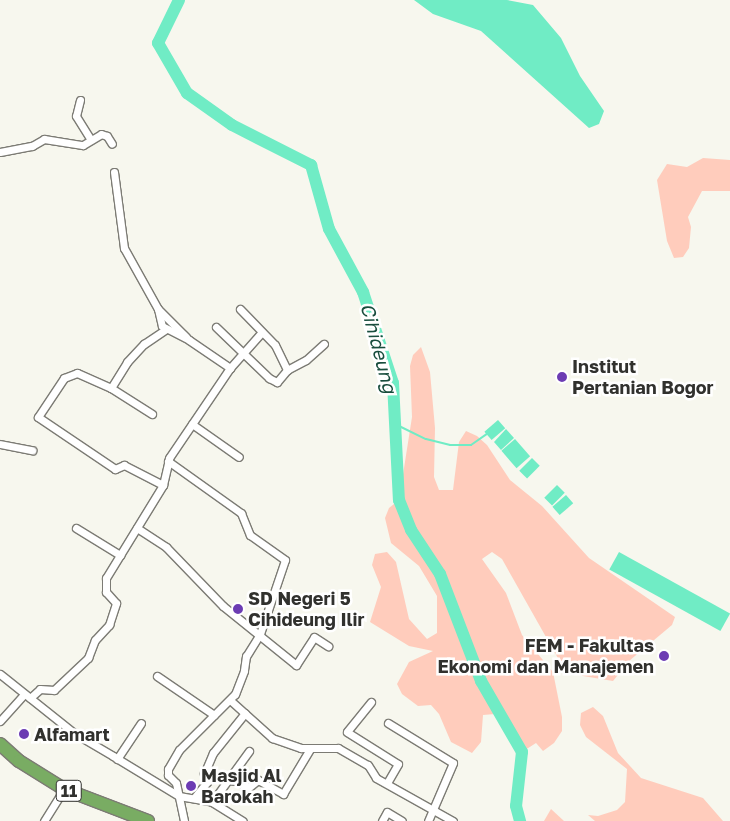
<!DOCTYPE html>
<style>
body{margin:0}
#map{position:relative;width:730px;height:821px;overflow:hidden;background:#f7f7ee;font-family:"Golos Text",sans-serif}
div>[style]{position:absolute}
.green>*{inset:0;background:#ffccbc}
.water>*{inset:0;background:#70ecc5;transform-origin:0 0}
.stream>*{height:2px;margin:-1px;padding:0 1px;transform-origin:1px;border-radius:1px;background:#70ecc5}
.river>*{height:12px;margin:-6px;padding:0 6px;transform-origin:6px;border-radius:6px;background:#70ecc5}
.roads{filter:drop-shadow(1px 0 #7c7b74) drop-shadow(-1px 0 #7c7b74) drop-shadow(0 1px #7c7b74) drop-shadow(0 -1px #7c7b74)}
.street>*{height:7px;margin:-3.5px;padding:0 3.5px;transform-origin:3.5px;border-radius:3.5px;background:#fff}
.highway>*{height:12px;margin:-6px;padding:0 6px;transform-origin:6px;border-radius:6px;background:#79ac63}
.dots>*{width:14px;height:14px;translate:-50% -50%;box-sizing:border-box;border:2px solid #fff;border-radius:50%}
span{translate:-50% -50%;white-space:nowrap;text-align:center;line-height:1.15;-webkit-text-stroke:5px #fff;paint-order:stroke}
.shield-label span{padding:1px 4px;background:#fff;border:1px solid;border-radius:4px;-webkit-text-stroke-width:0}
.shield-label{font-size:16px;color:#31312e;font-weight:700}
.poi-label{font-size:18px;color:#31312e;font-weight:700}
.left{translate:0 -50%;text-align:left}
.right{translate:-100% -50%;text-align:right}
.water-label{font-size:19px;color:#184d3d;font-style:italic}
</style>
<div id="map">
<div class="green">
<i style="clip-path:polygon(703px 158px,730px 160px,730px 191px,702px 191px,688px 217px,691px 227px,689px 248px,683px 257px,674px 258px,667px 241px,657px 180px,667px 164px,687px 167px)"></i>
<i style="clip-path:polygon(421px 347px,430px 372px,435px 428px,434px 477px,439px 490px,453px 490px,459px 442px,466px 431px,477px 436px,487px 445px,510px 480px,542px 506px,589px 558px,675px 617px,672px 625px,629px 661px,613px 681px,577px 675px,559px 660px,502px 559px,492px 552px,482px 559px,506px 593px,522px 635px,553px 672px,562px 717px,562px 731px,554px 743px,543px 751px,536px 743px,522px 752px,513px 732px,495px 714px,483px 715px,481px 742px,472px 753px,451px 742px,439px 714px,431px 705px,418px 706px,402px 694px,397px 684px,409px 662px,433px 651px,409px 646px,370px 622px,381px 587px,372px 565px,375px 554px,387px 552px,396px 562px,409px 619px,427px 639px,437px 633px,437px 596px,419px 566px,391px 543px,385px 518px,389px 508px,399px 500px,412px 417px,410px 366px,413px 355px)"></i>
<i style="clip-path:polygon(593px 707px,603px 716px,618px 753px,641px 778px,703px 798px,723px 821px,595px 821px,588px 815px,598px 816px,617px 810px,625px 802px,627px 769px,586px 737px,580px 725px,581px 713px)"></i>
<i style="clip-path:polygon(551px 809px,564px 821px,544px 821px)"></i>
</div>
<div class="water">
<i style="clip-path:polygon(414px 0,507px 0,533px 5px,561px 38px,580px 76px,604px 111px,599px 124px,589px 128px,481px 31px,433px 14px)"></i>
<i style="left:498px;top:420px;width:11px;height:18px;rotate:49deg"></i>
<i style="clip-path:polygon(506px 429px,514px 438px,501px 450px,494px 442px)"></i>
<i style="left:515px;top:439px;width:23px;height:18px;rotate:49deg"></i>
<i style="left:532px;top:458px;width:11px;height:18px;rotate:45deg"></i>
<i style="left:557px;top:485px;width:11px;height:18px;rotate:45deg"></i>
<i style="left:566px;top:495px;width:11px;height:18px;rotate:49deg"></i>
<i style="left:619px;top:552px;width:127px;height:20px;rotate:29deg"></i>
</div>
<div class="stream">
<i style="left:397px;top:425px;width:32px;rotate:26deg"></i>
<i style="left:426px;top:439px;width:25px;rotate:14deg"></i>
<i style="left:450px;top:445px;width:21px"></i>
<i style="left:471px;top:445px;width:19px;rotate:-35deg"></i>
</div>
<div class="river">
<i style="left:179px;top:0;width:48px;rotate:116deg"></i>
<i style="left:158px;top:43px;width:58px;rotate:59.9deg"></i>
<i style="left:187px;top:93px;width:55px;rotate:35.4deg"></i>
<i style="left:232px;top:125px;width:89px;rotate:26.9deg"></i>
<i style="left:311px;top:165px;width:66px;rotate:74.3deg"></i>
<i style="left:329px;top:229px;width:72px;rotate:61.6deg"></i>
<i style="left:363px;top:292px;width:96px;rotate:71.8deg"></i>
<i style="left:393px;top:383px;width:117px;rotate:87.1deg"></i>
<i style="left:399px;top:500px;width:32px;rotate:68deg"></i>
<i style="left:411px;top:530px;width:53px;rotate:56.6deg"></i>
<i style="left:440px;top:574px;width:115px;rotate:69deg"></i>
<i style="left:481px;top:681px;width:82px;rotate:60deg"></i>
<i style="left:522px;top:752px;width:54px;rotate:96.3deg"></i>
<i style="left:516px;top:806px;width:16px;rotate:75deg"></i>
</div>
<div class="roads">
<div class="street">
<i style="left:80px;top:100px;width:16px;rotate:104deg"></i>
<i style="left:76px;top:116px;width:28px;rotate:58deg"></i>
<i style="left:0;top:152px;width:33px;rotate:-11deg"></i>
<i style="left:32px;top:146px;width:14px;rotate:-30deg"></i>
<i style="left:44px;top:139px;width:39px;rotate:9deg"></i>
<i style="left:83px;top:145px;width:21px;rotate:-31deg"></i>
<i style="left:101px;top:134px;width:6px;rotate:18deg"></i>
<i style="left:107px;top:136px;width:9px;rotate:58deg"></i>
<i style="left:114px;top:172px;width:77px;rotate:82.5deg"></i>
<i style="left:124px;top:248px;width:70px;rotate:60.9deg"></i>
<i style="left:158px;top:309px;width:17px;rotate:77deg"></i>
<i style="left:162px;top:326px;width:30px;rotate:27deg"></i>
<i style="left:189px;top:340px;width:50px;rotate:34.3deg"></i>
<i style="left:158px;top:309px;width:40px;rotate:45deg"></i>
<i style="left:240px;top:309px;width:50px;rotate:45.8deg"></i>
<i style="left:275px;top:345px;width:28px;rotate:64deg"></i>
<i style="left:216px;top:327px;width:74px;rotate:43.9deg"></i>
<i style="left:269px;top:378px;width:9px;rotate:27deg"></i>
<i style="left:277px;top:382px;width:16px;rotate:-50deg"></i>
<i style="left:287px;top:370px;width:21px;rotate:-28deg"></i>
<i style="left:306px;top:360px;width:24px;rotate:-42deg"></i>
<i style="left:111px;top:388px;width:31px;rotate:-58deg"></i>
<i style="left:127px;top:362px;width:25px;rotate:-47deg"></i>
<i style="left:144px;top:344px;width:27px;rotate:-34deg"></i>
<i style="left:152px;top:414px;width:49px;rotate:-147.6deg"></i>
<i style="left:111px;top:388px;width:37px;rotate:-156deg"></i>
<i style="left:77px;top:373px;width:14px;rotate:159deg"></i>
<i style="left:64px;top:378px;width:47px;rotate:123.7deg"></i>
<i style="left:38px;top:417px;width:93px;rotate:34deg"></i>
<i style="left:115px;top:469px;width:10px;rotate:-24deg"></i>
<i style="left:124px;top:465px;width:44px;rotate:27.1deg"></i>
<i style="left:192px;top:424px;width:57px;rotate:35.1deg"></i>
<i style="left:0;top:444px;width:33px;rotate:11deg"></i>
<i style="left:168px;top:461px;width:90px;rotate:35.5deg"></i>
<i style="left:241px;top:513px;width:24px;rotate:68deg"></i>
<i style="left:250px;top:535px;width:43px;rotate:35.5deg"></i>
<i style="left:285px;top:560px;width:78px;rotate:108.7deg"></i>
<i style="left:260px;top:634px;width:26px;rotate:122deg"></i>
<i style="left:246px;top:656px;width:15px;rotate:98deg"></i>
<i style="left:244px;top:671px;width:25px;rotate:111deg"></i>
<i style="left:235px;top:694px;width:79px;rotate:135deg"></i>
<i style="left:179px;top:750px;width:22px;rotate:120deg"></i>
<i style="left:168px;top:769px;width:6px;rotate:90deg"></i>
<i style="left:168px;top:775px;width:11px;rotate:45deg"></i>
<i style="left:176px;top:783px;width:39px;rotate:78deg"></i>
<i style="left:76px;top:528px;width:52px;rotate:31.5deg"></i>
<i style="left:137px;top:528px;width:35px;rotate:33deg"></i>
<i style="left:166px;top:547px;width:82px;rotate:46deg"></i>
<i style="left:223px;top:606px;width:94px;rotate:38.9deg"></i>
<i style="left:296px;top:665px;width:33px;rotate:-57deg"></i>
<i style="left:314px;top:637px;width:17px;rotate:33deg"></i>
<i style="left:0;top:674px;width:95px;rotate:38.6deg"></i>
<i style="left:74px;top:733px;width:45px;rotate:30.5deg"></i>
<i style="left:113px;top:756px;width:77px;rotate:31.2deg"></i>
<i style="left:179px;top:796px;width:34px;rotate:10deg"></i>
<i style="left:212px;top:802px;width:36px;rotate:32deg"></i>
<i style="left:157px;top:676px;width:69px;rotate:34.4deg"></i>
<i style="left:30px;top:698px;width:13px;rotate:-42deg"></i>
<i style="left:40px;top:689px;width:14px;rotate:4deg"></i>
<i style="left:54px;top:690px;width:47px;rotate:-43.3deg"></i>
<i style="left:88px;top:658px;width:19px;rotate:-69deg"></i>
<i style="left:95px;top:640px;width:21px;rotate:-47deg"></i>
<i style="left:109px;top:625px;width:23px;rotate:-72deg"></i>
<i style="left:116px;top:603px;width:15px;rotate:-132deg"></i>
<i style="left:106px;top:592px;width:14px;rotate:-90deg"></i>
<i style="left:106px;top:578px;width:109px;rotate:-58.5deg"></i>
<i style="left:163px;top:485px;width:28px;rotate:-77deg"></i>
<i style="left:169px;top:458px;width:109px;rotate:-55.9deg"></i>
<i style="left:230px;top:368px;width:48px;rotate:-48.4deg"></i>
<i style="left:230px;top:700px;width:57px;rotate:42.1deg"></i>
<i style="left:272px;top:738px;width:31px;rotate:19deg"></i>
<i style="left:301px;top:748px;width:37px"></i>
<i style="left:338px;top:748px;width:34px;rotate:30deg"></i>
<i style="left:368px;top:765px;width:15px;rotate:58deg"></i>
<i style="left:376px;top:778px;width:88px;rotate:29.2deg"></i>
<i style="left:371px;top:702px;width:38px;rotate:129deg"></i>
<i style="left:347px;top:732px;width:60px;rotate:32.1deg"></i>
<i style="left:398px;top:764px;width:22px;rotate:120deg"></i>
<i style="left:0;top:721px;width:36px;rotate:-48deg"></i>
<i style="left:388px;top:723px;width:76px;rotate:31.6deg"></i>
<i style="left:453px;top:763px;width:63px;rotate:113.3deg"></i>
<i style="left:117px;top:759px;width:43px;rotate:-56.3deg"></i>
<i style="left:228px;top:780px;width:10px;rotate:6deg"></i>
<i style="left:238px;top:781px;width:12px;rotate:35deg"></i>
<i style="left:248px;top:788px;width:13px;rotate:-39deg"></i>
<i style="left:258px;top:780px;width:29px;rotate:29deg"></i>
<i style="left:283px;top:794px;width:52px;rotate:-59deg"></i>
<i style="left:194px;top:798px;width:21px;rotate:-51deg"></i>
<i style="left:207px;top:782px;width:9px;rotate:-111deg"></i>
<i style="left:204px;top:774px;width:23px;rotate:-67deg"></i>
<i style="left:213px;top:753px;width:51px;rotate:-51.3deg"></i>
<i style="left:212px;top:802px;width:63px;rotate:-54deg"></i>
<i style="left:44px;top:821px;width:38px;rotate:-58deg"></i>
<i style="left:382px;top:821px;width:10px;rotate:-61deg"></i>
<i style="left:387px;top:812px;width:17px;rotate:31deg"></i>
</div>
<div class="highway">
<i style="left:0;top:744px;width:25px;rotate:42deg"></i>
<i style="left:19px;top:761px;width:53px;rotate:31.9deg"></i>
<i style="left:64px;top:789px;width:90px;rotate:20.9deg"></i>
</div>
</div>
<div class="dots">
<i style="left:562px;top:377px;background:#6c3cb3"></i>
<i style="left:238px;top:609px;background:#6c3cb3"></i>
<i style="left:664px;top:656px;background:#6c3cb3"></i>
<i style="left:24px;top:734px;background:#6c3cb3"></i>
<i style="left:191px;top:786px;background:#6c3cb3"></i>
</div>
<div class="shield-label">
<span style="left:69px;top:791px">11</span>
</div>
<div class="poi-label">
<span class="left" style="left:572px;top:377px">Institut<br>Pertanian Bogor</span>
<span class="left" style="left:248px;top:609px">SD Negeri 5<br>Cihideung Ilir</span>
<span class="right" style="left:654px;top:656px">FEM - Fakultas<br>Ekonomi dan Manajemen</span>
<span class="left" style="left:34px;top:734px">Alfamart</span>
<span class="left" style="left:201px;top:786px">Masjid Al<br>Barokah</span>
</div>
<div class="water-label">
<span style="left:379px;top:348px;rotate:75deg">Cihideung</span>
</div>
</div>
